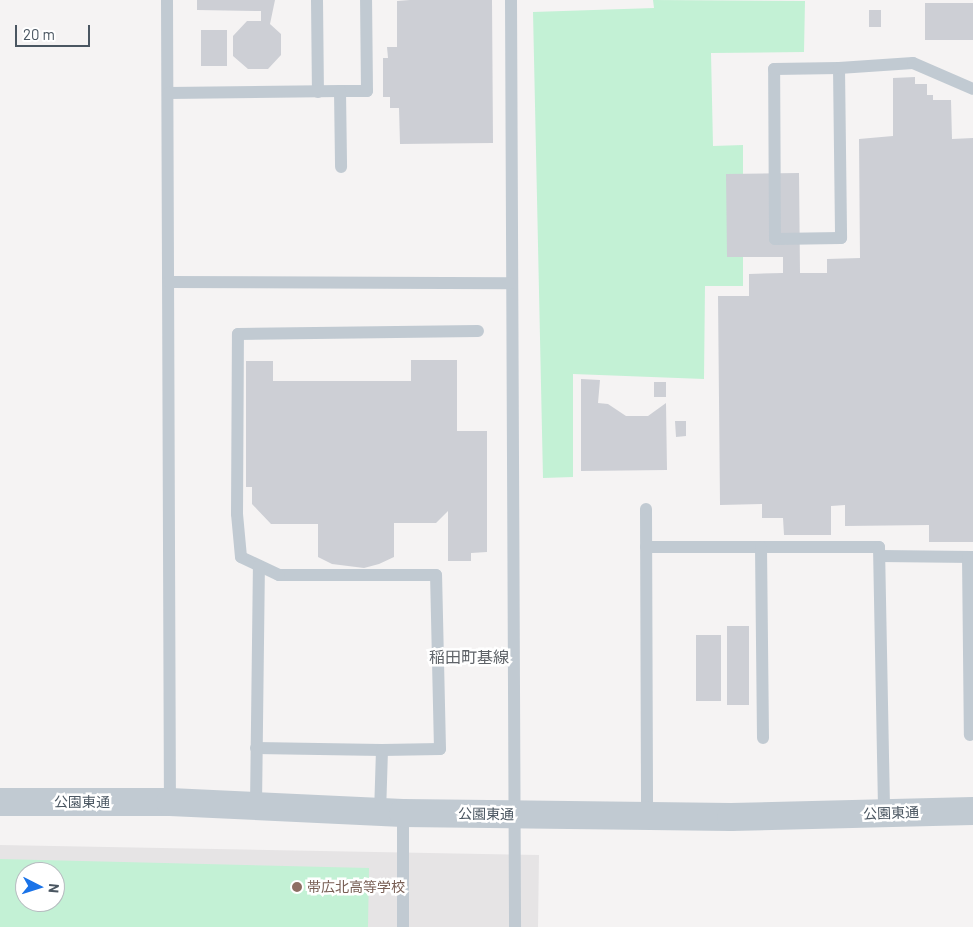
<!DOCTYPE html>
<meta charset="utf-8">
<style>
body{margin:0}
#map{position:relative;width:973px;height:927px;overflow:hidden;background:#f5f3f3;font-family:Barlow,"Noto Sans JP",sans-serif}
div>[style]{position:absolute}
.education>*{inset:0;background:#e6e4e5}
.green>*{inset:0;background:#c3f1d5}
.building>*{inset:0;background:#cdcfd5;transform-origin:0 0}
.service>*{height:12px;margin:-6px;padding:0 6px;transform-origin:6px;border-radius:6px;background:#c1cad2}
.tertiary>*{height:28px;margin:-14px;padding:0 14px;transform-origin:14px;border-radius:14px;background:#c1cad2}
.dots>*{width:14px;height:14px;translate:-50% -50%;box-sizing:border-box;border:2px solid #fff;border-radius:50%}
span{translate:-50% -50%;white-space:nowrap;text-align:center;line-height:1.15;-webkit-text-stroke:5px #fff;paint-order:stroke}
.street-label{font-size:14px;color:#4a5661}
.education-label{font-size:14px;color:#785e54}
.left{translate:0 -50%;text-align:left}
.quarter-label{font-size:16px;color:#5f6368}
.north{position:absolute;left:15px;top:862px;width:50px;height:50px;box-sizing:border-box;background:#fff;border:1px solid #b7bbc0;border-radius:50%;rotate:95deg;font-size:14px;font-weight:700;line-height:20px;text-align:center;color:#4a5661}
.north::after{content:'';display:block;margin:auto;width:18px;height:22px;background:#1a73e8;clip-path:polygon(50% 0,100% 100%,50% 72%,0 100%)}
.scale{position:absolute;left:15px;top:25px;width:75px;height:22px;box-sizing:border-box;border:2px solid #4a5661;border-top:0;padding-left:6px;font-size:15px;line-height:18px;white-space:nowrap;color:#4a5661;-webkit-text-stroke:4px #fff;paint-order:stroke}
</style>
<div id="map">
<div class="education">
<i style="clip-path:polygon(evenodd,0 845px,539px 855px,538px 927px,0 927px,0 845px,25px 872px,55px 872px,55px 902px,25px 902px,25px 872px)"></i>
</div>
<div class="green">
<i style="clip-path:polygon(653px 0,805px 1px,804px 52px,711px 53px,713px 146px,743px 145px,743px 286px,705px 286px,704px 379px,573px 374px,573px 477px,543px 478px,533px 12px,654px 8px)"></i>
<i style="clip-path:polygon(evenodd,0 859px,369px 868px,368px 927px,0 927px,0 859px,25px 872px,55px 872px,55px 902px,25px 902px,25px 872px)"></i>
</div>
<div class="building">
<i style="clip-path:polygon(197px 0,275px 0,270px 24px,281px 34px,281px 55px,268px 69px,248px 69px,233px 56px,233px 36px,247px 21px,261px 21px,261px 11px,197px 10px)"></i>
<i style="clip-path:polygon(410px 0,492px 0,493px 143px,400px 144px,399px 108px,390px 108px,390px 97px,383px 97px,383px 58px,388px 58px,387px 47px,397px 47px,397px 1px)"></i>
<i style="left:925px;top:3px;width:48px;height:37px"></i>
<i style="left:869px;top:10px;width:12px;height:17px"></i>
<i style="left:201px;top:30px;width:26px;height:36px"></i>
<i style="clip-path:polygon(915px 77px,915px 84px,927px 84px,927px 95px,933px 95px,933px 100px,951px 100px,952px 139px,973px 138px,973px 542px,929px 542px,929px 525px,845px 526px,845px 505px,831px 506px,831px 535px,784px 535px,783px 518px,762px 518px,762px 504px,720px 505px,718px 296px,749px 296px,749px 274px,783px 273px,783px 257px,727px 257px,726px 174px,799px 173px,800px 273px,827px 273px,827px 259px,860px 258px,859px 139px,893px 136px,893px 78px)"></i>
<i style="clip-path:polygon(411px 360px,457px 360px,457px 431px,487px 431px,487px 552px,471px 553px,471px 561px,448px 561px,448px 511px,436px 523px,394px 523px,394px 557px,379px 564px,364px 568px,332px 564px,318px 557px,318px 524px,271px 524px,252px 504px,252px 487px,246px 487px,246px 361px,273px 361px,273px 381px,411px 381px)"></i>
<i style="clip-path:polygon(581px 379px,600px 380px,598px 403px,608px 404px,626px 416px,648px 416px,666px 403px,667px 470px,581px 471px)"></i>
<i style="left:654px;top:382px;width:12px;height:15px"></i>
<i style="clip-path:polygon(675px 421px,686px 421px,686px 436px,676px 437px)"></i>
<i style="left:727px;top:626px;width:22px;height:79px"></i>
<i style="left:696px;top:635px;width:25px;height:66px"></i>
</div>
<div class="service">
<i style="left:167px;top:0;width:802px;rotate:89.79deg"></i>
<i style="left:317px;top:0;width:92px;rotate:89.4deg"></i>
<i style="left:511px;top:0;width:927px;rotate:89.75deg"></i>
<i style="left:839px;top:68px;width:170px;rotate:89.3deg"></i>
<i style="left:841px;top:238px;width:66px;rotate:179.1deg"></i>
<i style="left:775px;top:239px;width:170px;rotate:-90.3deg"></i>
<i style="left:774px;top:69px;width:65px;rotate:-0.9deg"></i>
<i style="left:839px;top:68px;width:74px;rotate:-3.9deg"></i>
<i style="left:913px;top:63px;width:65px;rotate:23.4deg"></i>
<i style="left:340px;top:91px;width:27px"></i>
<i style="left:367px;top:91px;width:91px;rotate:-90.6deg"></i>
<i style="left:168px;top:93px;width:172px;rotate:-0.7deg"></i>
<i style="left:340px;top:91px;width:76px;rotate:89.2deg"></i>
<i style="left:169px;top:282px;width:341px;rotate:0.2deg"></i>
<i style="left:646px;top:509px;width:307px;rotate:89.8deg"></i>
<i style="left:646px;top:547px;width:233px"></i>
<i style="left:879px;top:547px;width:266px;rotate:88.9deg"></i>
<i style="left:761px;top:547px;width:191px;rotate:89.4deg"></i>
<i style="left:880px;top:556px;width:93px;rotate:0.6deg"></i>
<i style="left:968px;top:557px;width:178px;rotate:89.4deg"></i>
<i style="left:256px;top:748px;width:126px;rotate:0.9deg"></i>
<i style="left:382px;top:750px;width:62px;rotate:91.8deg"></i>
<i style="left:382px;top:750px;width:58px;rotate:-1deg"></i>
<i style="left:440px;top:749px;width:174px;rotate:-91.3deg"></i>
<i style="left:436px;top:575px;width:157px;rotate:180deg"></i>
<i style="left:279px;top:575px;width:42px;rotate:-154.7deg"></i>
<i style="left:241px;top:557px;width:43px;rotate:-95.3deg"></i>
<i style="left:237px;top:514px;width:180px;rotate:-89.7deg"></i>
<i style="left:238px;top:334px;width:240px;rotate:-0.7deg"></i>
<i style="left:256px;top:806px;width:240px;rotate:-89.3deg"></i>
<i style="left:403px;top:813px;width:114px;rotate:90deg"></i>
</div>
<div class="tertiary">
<i style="left:0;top:802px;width:170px"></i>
<i style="left:170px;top:802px;width:233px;rotate:2.7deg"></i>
<i style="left:403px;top:813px;width:328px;rotate:0.7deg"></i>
<i style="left:731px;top:817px;width:242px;rotate:-1.4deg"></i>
</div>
<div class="dots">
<i style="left:297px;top:887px;background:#8d6e63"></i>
</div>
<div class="street-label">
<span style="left:82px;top:802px">公園東通</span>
<span style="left:891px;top:813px;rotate:-2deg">公園東通</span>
<span style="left:486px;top:814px;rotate:1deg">公園東通</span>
</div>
<div class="education-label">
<span class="left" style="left:307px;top:887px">帯広北高等学校</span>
</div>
<div class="quarter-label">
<span style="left:469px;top:657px">稲田町基線</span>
</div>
<div class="north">N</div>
<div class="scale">20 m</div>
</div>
